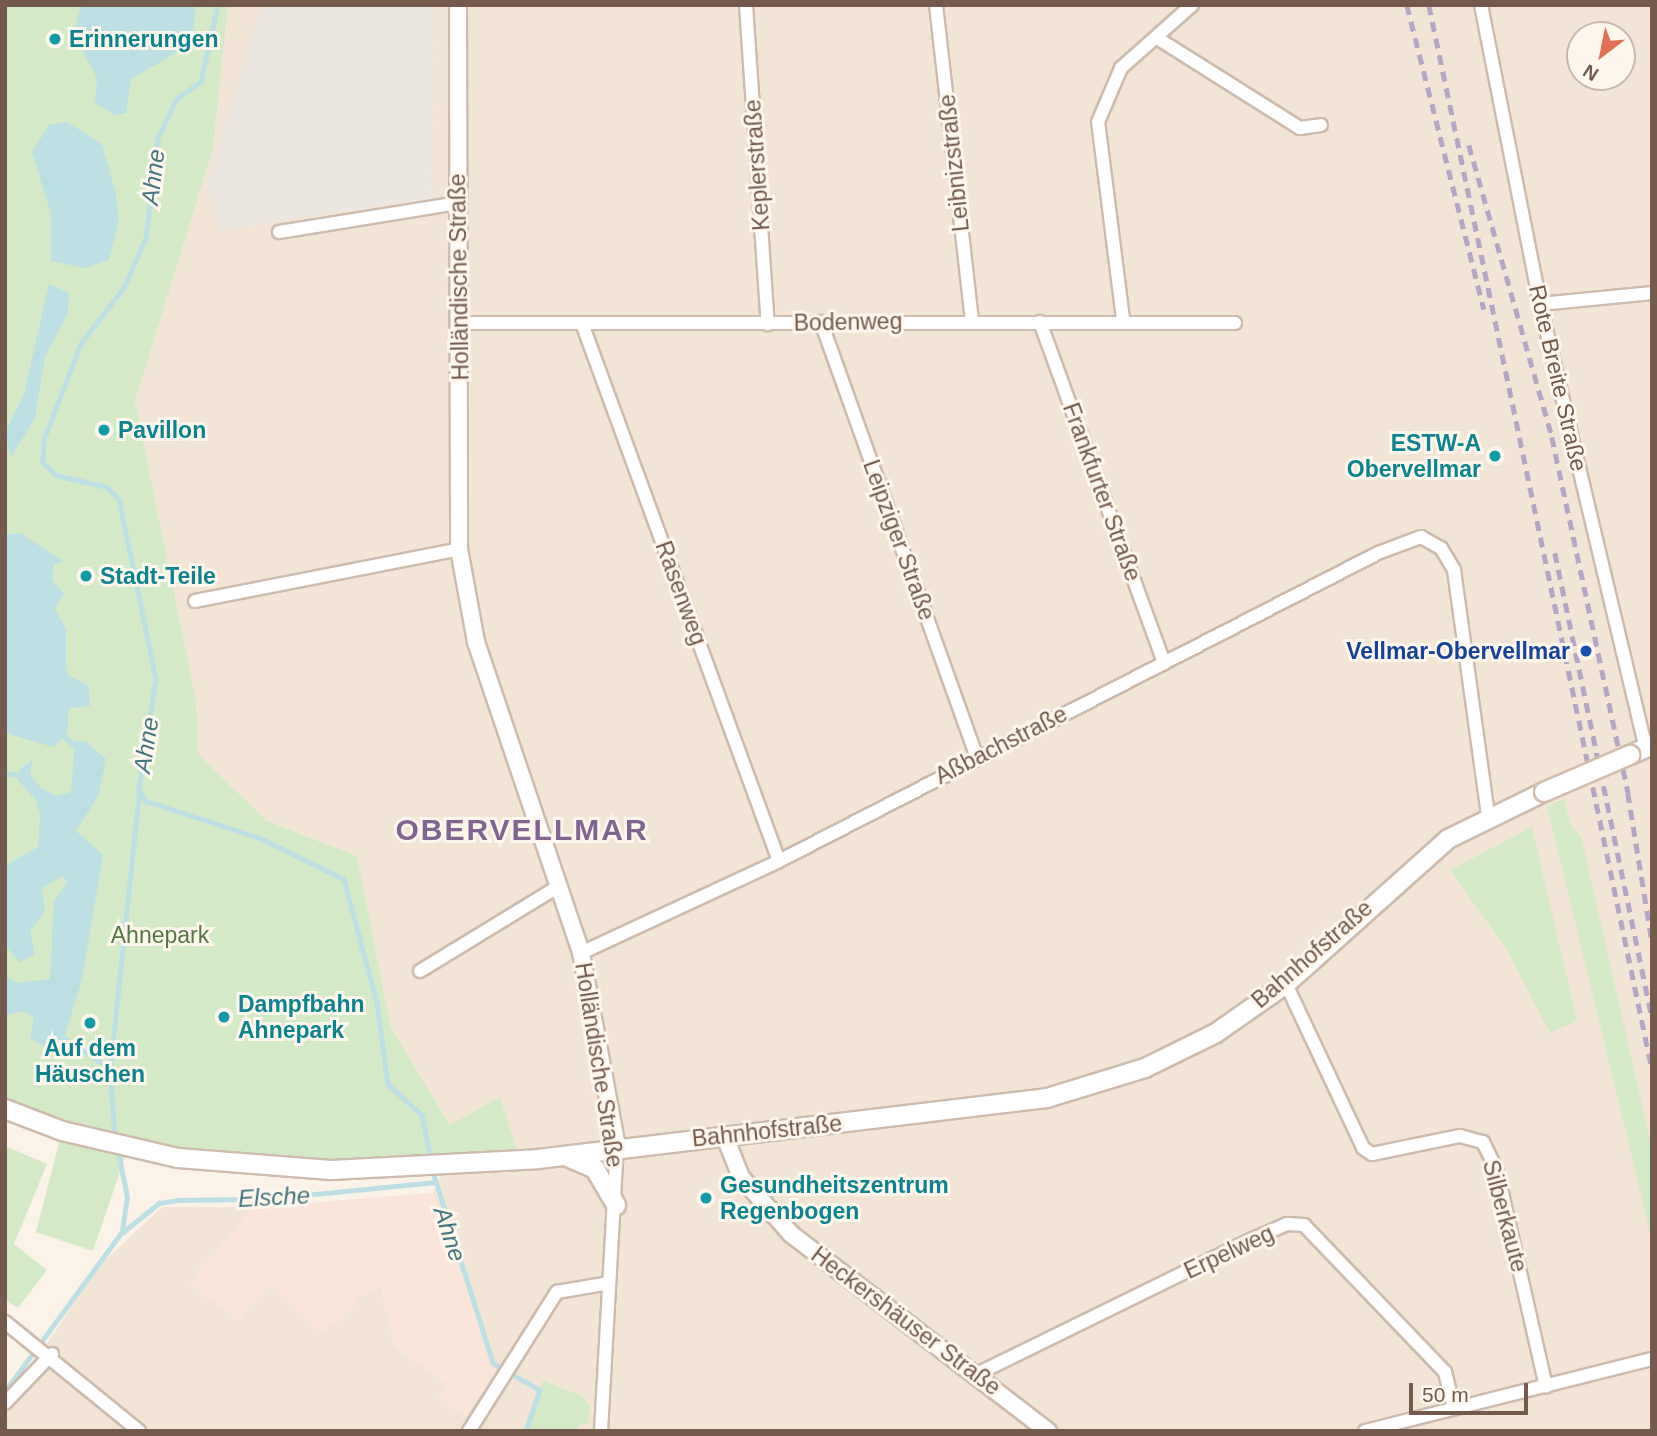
<!DOCTYPE html>
<meta charset="utf-8">
<style>
body{margin:0}
#map{position:relative;width:1657px;height:1436px;overflow:hidden;background:#fbf3e7;font-family:Arial,sans-serif}
div>[style]{position:absolute}
.residential>*{inset:0;background:#f3e5d6}
.commercial>*{inset:0;background:#fbe5db}
.industrial>*{inset:0;background:#ece6e0}
.green>*{inset:0;background:#d4e9c6}
.water>*{inset:0;background:#bcdfe4}
.stream>*{height:4.5px;margin:-2.25px;padding:0 2.25px;transform-origin:2.25px;border-radius:2.25px;background:#bcdfe4}
.roads{filter:drop-shadow(2px 0 #cdbbad) drop-shadow(-2px 0 #cdbbad) drop-shadow(0 2px #cdbbad) drop-shadow(0 -2px #cdbbad)}
.minor>*{height:12px;margin:-6px;padding:0 6px;transform-origin:6px;border-radius:6px;background:#fff}
.tertiary>*{height:16px;margin:-8px;padding:0 8px;transform-origin:8px;border-radius:8px;background:#fff}
.secondary>*{height:18px;margin:-9px;padding:0 9px;transform-origin:9px;border-radius:9px;background:#fff}
.rail>*{height:4.5px;margin-top:-2.25px;transform-origin:0;background:repeating-linear-gradient(90deg,#b6a5c5 0 10px,transparent 0 17px)}
.bridges{filter:drop-shadow(2px 0 #d2bdae) drop-shadow(-2px 0 #d2bdae) drop-shadow(0 2px #d2bdae) drop-shadow(0 -2px #d2bdae)}
.secondary-bridge>*{height:18px;margin:-9px;padding:0 9px;transform-origin:9px;border-radius:9px;background:#fff}
.dots>*{width:19px;height:19px;translate:-50% -50%;box-sizing:border-box;border:4px solid #fef7ed;border-radius:50%}
span{translate:-50% -50%;white-space:nowrap;text-align:center;line-height:1.15;-webkit-text-stroke:6px #fef7ed;paint-order:stroke}
.culture-label{font-size:23px;color:#0d838f;font-weight:700}
.left{translate:0 -50%;text-align:left}
.right{translate:-100% -50%;text-align:right}
.street-label{font-size:23px;color:#745a4c}
.transit-label{font-size:23px;color:#164399;font-weight:700}
.park-label{font-size:23px;color:#547944}
.water-label{font-size:24px;color:#43767f;font-style:italic}
.district-label{font-size:30px;color:#816490;font-weight:700;letter-spacing:2px}
.frame{position:absolute;inset:0;border:7px solid #745a4c;pointer-events:none}
.north{position:absolute;left:1566px;top:21px;width:70px;height:70px;box-sizing:border-box;background:#fef7ed;border:2px solid #c7b8ad;border-radius:50%;rotate:212deg;font-size:19px;font-weight:700;line-height:28px;text-align:center;color:#745a4c}
.north::after{content:'';display:block;margin:auto;width:24px;height:32px;background:#e07152;clip-path:polygon(50% 0,100% 100%,50% 72%,0 100%)}
.scale{position:absolute;left:1409px;top:1383px;width:119px;height:32px;box-sizing:border-box;border:4px solid #745a4c;border-top:0;padding-left:9px;font-size:21px;line-height:24px;white-space:nowrap;color:#745a4c;-webkit-text-stroke:5px #fef7ed;paint-order:stroke}
</style>
<div id="map">
<div class="residential">
<i style="clip-path:polygon(evenodd,228px 5px,1652px 5px,1652px 1431px,5px 1431px,5px 1391px,36px 1360px,98px 1267px,162px 1207px,254px 1207px,190px 1283px,238px 1320px,270px 1283px,355px 1298px,381px 1286px,395px 1347px,448px 1384px,440px 1398px,465px 1416px,495px 1371px,433px 1193px,458px 1138px,391px 1028px,357px 856px,267px 821px,199px 755px,196px 700px,135px 401px,213px 149px,228px 5px,1580px 35px,1622px 35px,1622px 77px,1580px 77px,1580px 35px)"></i>
</div>
<div class="commercial">
<i style="clip-path:polygon(433px 1193px,495px 1371px,465px 1416px,439px 1398px,448px 1384px,395px 1347px,381px 1286px,356px 1298px,356px 1305px,321px 1334px,270px 1283px,238px 1320px,190px 1283px,254px 1207px)"></i>
</div>
<div class="industrial">
<i style="clip-path:polygon(262px 5px,434px 5px,431px 198px,220px 230px,207px 184px)"></i>
</div>
<div class="green">
<i style="clip-path:polygon(5px 5px,228px 5px,213px 149px,135px 401px,196px 700px,199px 755px,267px 821px,357px 856px,391px 1028px,450px 1125px,500px 1097px,520px 1160px,331px 1170px,128px 1148px,93px 1251px,36px 1232px,62px 1131px,5px 1109px)"></i>
<i style="clip-path:polygon(1564px 799px,1571px 826px,1581px 836px,1652px 1149px,1652px 1240px,1547px 806px)"></i>
<i style="clip-path:polygon(1532px 827px,1577px 1021px,1550px 1033px,1507px 950px,1450px 870px)"></i>
<i style="clip-path:polygon(5px 1146px,47px 1164px,14px 1244px,47px 1270px,18px 1308px,5px 1300px)"></i>
<i style="clip-path:polygon(543px 1381px,582px 1396px,590px 1406px,588px 1424px,579px 1424px,578px 1431px,527px 1431px)"></i>
</div>
<div class="water">
<i style="clip-path:polygon(81px 5px,196px 5px,193px 30px,179px 51px,131px 79px,126px 113px,114px 115px,95px 103px,97px 78px,74px 34px)"></i>
<i style="clip-path:polygon(67px 122px,102px 144px,116px 194px,119px 220px,109px 260px,85px 268px,51px 261px,51px 214px,32px 152px,49px 125px)"></i>
<i style="clip-path:polygon(49px 284px,69px 293px,68px 314px,45px 356px,35px 418px,11px 457px,5px 433px,24px 394px)"></i>
<i style="clip-path:polygon(20px 533px,63px 561px,54px 565px,52px 580px,64px 594px,55px 609px,66px 629px,66px 668px,69px 676px,89px 686px,90px 706px,69px 708px,67px 735px,53px 747px,5px 733px,5px 535px)"></i>
<i style="clip-path:polygon(75px 741px,85px 741px,106px 759px,98px 796px,76px 831px,103px 855px,82px 979px,64px 1038px,48px 1049px,30px 1038px,34px 1017px,22px 1011px,5px 1016px,5px 975px,16px 983px,50px 979px,54px 901px,67px 883px,63px 876px,42px 888px,45px 912px,30px 931px,35px 954px,20px 962px,5px 946px,5px 866px,38px 847px,40px 815px,36px 800px,17px 779px,20px 769px,33px 759px,30px 774px,41px 788px,56px 796px,71px 792px)"></i>
</div>
<div class="stream">
<i style="left:218px;top:5px;width:79px;rotate:102.4deg"></i>
<i style="left:201px;top:82px;width:29px;rotate:145deg"></i>
<i style="left:177px;top:99px;width:43px;rotate:116deg"></i>
<i style="left:158px;top:138px;width:101px;rotate:96.8deg"></i>
<i style="left:146px;top:238px;width:55px;rotate:113.7deg"></i>
<i style="left:124px;top:288px;width:71px;rotate:127.5deg"></i>
<i style="left:81px;top:344px;width:103px;rotate:111.1deg"></i>
<i style="left:44px;top:440px;width:22px;rotate:93deg"></i>
<i style="left:43px;top:462px;width:18px;rotate:45deg"></i>
<i style="left:56px;top:475px;width:52px;rotate:13.2deg"></i>
<i style="left:107px;top:487px;width:17px;rotate:45deg"></i>
<i style="left:119px;top:499px;width:184px;rotate:78.4deg"></i>
<i style="left:156px;top:679px;width:111px;rotate:98.8deg"></i>
<i style="left:139px;top:789px;width:14px;rotate:60deg"></i>
<i style="left:146px;top:801px;width:120px;rotate:18deg"></i>
<i style="left:260px;top:838px;width:93px;rotate:26deg"></i>
<i style="left:344px;top:879px;width:128px;rotate:75.1deg"></i>
<i style="left:377px;top:1003px;width:82px;rotate:82.3deg"></i>
<i style="left:388px;top:1084px;width:46px;rotate:42.4deg"></i>
<i style="left:422px;top:1115px;width:46px;rotate:78.7deg"></i>
<i style="left:65px;top:737px;width:11px;rotate:41deg"></i>
<i style="left:5px;top:773px;width:13px;rotate:9deg"></i>
<i style="left:64px;top:1038px;width:55px;rotate:33.1deg"></i>
<i style="left:110px;top:1068px;width:72px;rotate:86deg"></i>
<i style="left:110px;top:1068px;width:280px;rotate:-84deg"></i>
<i style="left:432px;top:1169px;width:203px;rotate:72.5deg"></i>
<i style="left:493px;top:1363px;width:54px;rotate:29.9deg"></i>
<i style="left:540px;top:1390px;width:43px;rotate:108.9deg"></i>
<i style="left:123px;top:1232px;width:46px;rotate:-38.9deg"></i>
<i style="left:159px;top:1203px;width:18px;rotate:-9deg"></i>
<i style="left:177px;top:1200px;width:88px;rotate:-0.7deg"></i>
<i style="left:265px;top:1199px;width:171px;rotate:-5.7deg"></i>
<i style="left:5px;top:1391px;width:197px;rotate:-53.7deg"></i>
<i style="left:122px;top:1232px;width:35px;rotate:-82deg"></i>
<i style="left:127px;top:1197px;width:50px;rotate:-101.5deg"></i>
</div>
<div class="roads">
<div class="minor">
<i style="left:746px;top:5px;width:320px;rotate:86.1deg"></i>
<i style="left:936px;top:5px;width:318px;rotate:83.5deg"></i>
<i style="left:1481px;top:5px;width:305px;rotate:78.8deg"></i>
<i style="left:1540px;top:304px;width:456px;rotate:76.6deg"></i>
<i style="left:1157px;top:38px;width:169px;rotate:32.2deg"></i>
<i style="left:1300px;top:128px;width:21px;rotate:-8deg"></i>
<i style="left:279px;top:232px;width:181px;rotate:-9.2deg"></i>
<i style="left:1540px;top:304px;width:113px;rotate:-5.6deg"></i>
<i style="left:1123px;top:319px;width:199px;rotate:-97.2deg"></i>
<i style="left:1098px;top:122px;width:59px;rotate:-66.9deg"></i>
<i style="left:1121px;top:68px;width:95px;rotate:-41.6deg"></i>
<i style="left:821px;top:322px;width:463px;rotate:70.3deg"></i>
<i style="left:1040px;top:322px;width:363px;rotate:70deg"></i>
<i style="left:460px;top:323px;width:775px"></i>
<i style="left:583px;top:326px;width:570px;rotate:69.88deg"></i>
<i style="left:195px;top:601px;width:269px;rotate:-11.1deg"></i>
<i style="left:581px;top:953px;width:218px;rotate:-24.9deg"></i>
<i style="left:779px;top:861px;width:674px;rotate:-27.21deg"></i>
<i style="left:1378px;top:553px;width:46px;rotate:-20.4deg"></i>
<i style="left:1421px;top:537px;width:23px;rotate:29deg"></i>
<i style="left:1441px;top:548px;width:26px;rotate:59deg"></i>
<i style="left:1454px;top:570px;width:248px;rotate:82.1deg"></i>
<i style="left:420px;top:971px;width:163px;rotate:-31.4deg"></i>
<i style="left:1286px;top:984px;width:181px;rotate:64.8deg"></i>
<i style="left:1363px;top:1148px;width:11px;rotate:34deg"></i>
<i style="left:1372px;top:1154px;width:90px;rotate:-11.6deg"></i>
<i style="left:1460px;top:1136px;width:24px;rotate:15deg"></i>
<i style="left:1483px;top:1142px;width:32px;rotate:64deg"></i>
<i style="left:1497px;top:1171px;width:221px;rotate:77.2deg"></i>
<i style="left:5px;top:1322px;width:173px;rotate:39.1deg"></i>
<i style="left:977px;top:1374px;width:307px;rotate:-26.1deg"></i>
<i style="left:1253px;top:1239px;width:37px;rotate:-24deg"></i>
<i style="left:1287px;top:1224px;width:17px;rotate:3deg"></i>
<i style="left:1304px;top:1225px;width:204px;rotate:46.2deg"></i>
<i style="left:1445px;top:1372px;width:36px;rotate:76deg"></i>
<i style="left:5px;top:1403px;width:68px;rotate:-46.2deg"></i>
<i style="left:469px;top:1431px;width:165px;rotate:-57.7deg"></i>
<i style="left:557px;top:1292px;width:53px;rotate:-9.8deg"></i>
<i style="left:601px;top:1431px;width:283px;rotate:-86.8deg"></i>
<i style="left:1365px;top:1431px;width:296px;rotate:-14.1deg"></i>
</div>
<div class="tertiary">
<i style="left:458px;top:5px;width:544px;rotate:89.89deg"></i>
<i style="left:459px;top:549px;width:95px;rotate:79.6deg"></i>
<i style="left:476px;top:642px;width:328px;rotate:71.3deg"></i>
<i style="left:581px;top:953px;width:198px;rotate:79.5deg"></i>
<i style="left:725px;top:1137px;width:43px;rotate:68.2deg"></i>
<i style="left:741px;top:1177px;width:76px;rotate:48.7deg"></i>
<i style="left:791px;top:1234px;width:324px;rotate:37.5deg"></i>
</div>
<div class="secondary">
<i style="left:1630px;top:755px;width:24px;rotate:-24deg"></i>
<i style="left:5px;top:1109px;width:61px;rotate:21.1deg"></i>
<i style="left:62px;top:1131px;width:119px;rotate:13.1deg"></i>
<i style="left:178px;top:1158px;width:153px;rotate:4.5deg"></i>
<i style="left:331px;top:1170px;width:207px;rotate:-3deg"></i>
<i style="left:538px;top:1159px;width:513px;rotate:-6.83deg"></i>
<i style="left:1047px;top:1098px;width:102px;rotate:-17deg"></i>
<i style="left:1145px;top:1068px;width:79px;rotate:-26.2deg"></i>
<i style="left:1216px;top:1033px;width:85px;rotate:-35deg"></i>
<i style="left:1286px;top:984px;width:217px;rotate:-41.8deg"></i>
<i style="left:1448px;top:839px;width:107px;rotate:-26.1deg"></i>
<i style="left:565px;top:1156px;width:33px;rotate:23deg"></i>
<i style="left:595px;top:1169px;width:42px;rotate:59.7deg"></i>
</div>
</div>
<div class="rail">
<i style="left:1407px;top:5px;width:314px;rotate:75.8deg"></i>
<i style="left:1429px;top:5px;width:1087px;rotate:78.16deg"></i>
<i style="left:1469px;top:145px;width:304px;rotate:74.1deg"></i>
<i style="left:1552px;top:437px;width:364px;rotate:77.9deg"></i>
<i style="left:1628px;top:793px;width:151px;rotate:80.8deg"></i>
<i style="left:1555px;top:553px;width:473px;rotate:78.2deg"></i>
</div>
<div class="bridges">
<div class="secondary-bridge">
<i style="left:1544px;top:792px;width:94px;rotate:-23.3deg"></i>
</div>
</div>
<div class="dots">
<i style="left:55px;top:39px;background:#0f9aa8"></i>
<i style="left:104px;top:430px;background:#0f9aa8"></i>
<i style="left:1495px;top:456px;background:#0f9aa8"></i>
<i style="left:86px;top:576px;background:#0f9aa8"></i>
<i style="left:1586px;top:651px;background:#1a4fb4"></i>
<i style="left:224px;top:1017px;background:#0f9aa8"></i>
<i style="left:90px;top:1023px;background:#0f9aa8"></i>
<i style="left:706px;top:1198px;background:#0f9aa8"></i>
</div>
<div class="culture-label">
<span class="left" style="left:69px;top:39px">Erinnerungen</span>
<span class="left" style="left:118px;top:430px">Pavillon</span>
<span class="right" style="left:1481px;top:456px">ESTW-A<br>Obervellmar</span>
<span class="left" style="left:100px;top:576px">Stadt-Teile</span>
<span class="left" style="left:238px;top:1017px">Dampfbahn<br>Ahnepark</span>
<span style="left:90px;top:1061px">Auf dem<br>Häuschen</span>
<span class="left" style="left:720px;top:1198px">Gesundheitszentrum<br>Regenbogen</span>
</div>
<div class="street-label">
<span style="left:954px;top:163px;rotate:-96deg">Leibnizstraße</span>
<span style="left:757px;top:165px;rotate:-94deg">Keplerstraße</span>
<span style="left:459px;top:277px;rotate:-91deg">Holländische Straße</span>
<span style="left:848px;top:322px;rotate:-1deg">Bodenweg</span>
<span style="left:1558px;top:378px;rotate:77deg">Rote Breite Straße</span>
<span style="left:1102px;top:492px;rotate:70deg">Frankfurter Straße</span>
<span style="left:899px;top:540px;rotate:70deg">Leipziger Straße</span>
<span style="left:681px;top:593px;rotate:70deg">Rasenweg</span>
<span style="left:1001px;top:745px;rotate:-27deg">Aßbachstraße</span>
<span style="left:1312px;top:954px;rotate:-41deg">Bahnhofstraße</span>
<span style="left:599px;top:1065px;rotate:81deg">Holländische Straße</span>
<span style="left:767px;top:1131px;rotate:-6deg">Bahnhofstraße</span>
<span style="left:1505px;top:1216px;rotate:75deg">Silberkaute</span>
<span style="left:1229px;top:1252px;rotate:-25deg">Erpelweg</span>
<span style="left:906px;top:1321px;rotate:37deg">Heckershäuser Straße</span>
</div>
<div class="transit-label">
<span class="right" style="left:1570px;top:651px">Vellmar-Obervellmar</span>
</div>
<div class="park-label">
<span style="left:160px;top:935px">Ahnepark</span>
</div>
<div class="water-label">
<span style="left:153px;top:177px;rotate:-83deg">Ahne</span>
<span style="left:146px;top:745px;rotate:-81deg">Ahne</span>
<span style="left:274px;top:1197px;rotate:-3deg">Elsche</span>
<span style="left:450px;top:1234px;rotate:72deg">Ahne</span>
</div>
<div class="district-label">
<span style="left:522px;top:830px">OBERVELLMAR</span>
</div>
<div class="frame"></div>
<div class="north">N</div>
<div class="scale">50 m</div>
</div>
